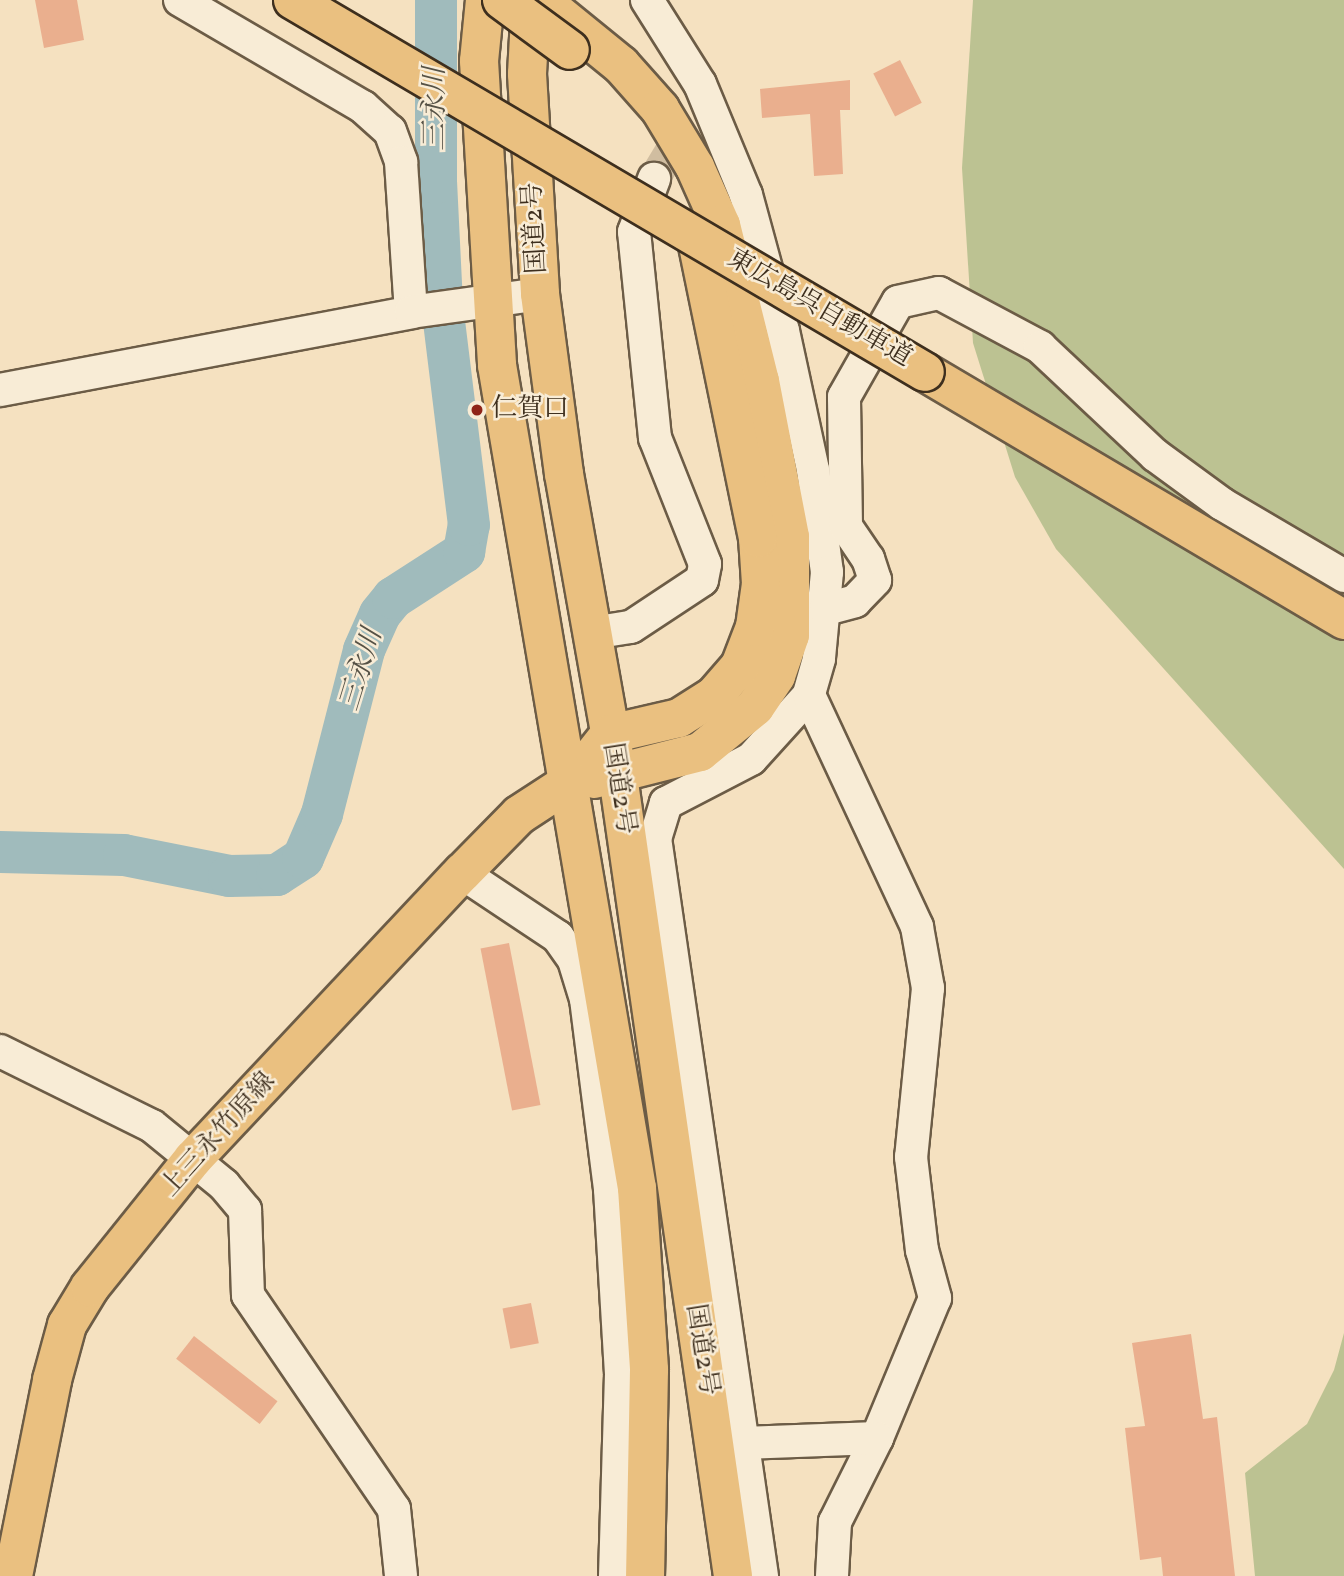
<!DOCTYPE html>
<meta charset="utf-8">
<style>
body{margin:0}
#map{position:relative;width:1344px;height:1576px;overflow:hidden;background:#f5e1c0;font-family:Vollkorn,"Noto Serif JP",serif}
div>[style]{position:absolute}
.green>*{inset:0;background:#bcc292}
.river>*{height:42px;margin:-21px;padding:0 21px;transform-origin:21px;border-radius:21px;background:#a0bbbc}
.building>*{inset:0;background:#eaaf8e;transform-origin:0 0}
.minor-tunnel>*{height:32px;margin-top:-16px;transform-origin:0;background:repeating-linear-gradient(90deg,#d0bda0 0 32px,transparent 0 48px)}
.roads{filter:drop-shadow(2px 0 #6c5c46) drop-shadow(-2px 0 #6c5c46) drop-shadow(0 2px #6c5c46) drop-shadow(0 -2px #6c5c46)}
.minor>*{height:32px;margin:-16px;padding:0 16px;transform-origin:16px;border-radius:16px;background:#f8ecd6}
.major>*{height:38px;margin:-19px;padding:0 19px;transform-origin:19px;border-radius:19px;background:#eac080}
.highway>*{height:38px;margin:-19px;padding:0 19px;transform-origin:19px;border-radius:19px;background:#eac080}
.bridges{filter:drop-shadow(2px 0 #3e2f1e) drop-shadow(-2px 0 #3e2f1e) drop-shadow(0 2px #3e2f1e) drop-shadow(0 -2px #3e2f1e)}
.highway-bridge>*{height:38px;margin:-19px;padding:0 19px;transform-origin:19px;border-radius:19px;background:#eac080}
.dots>*{width:19px;height:19px;translate:-50% -50%;box-sizing:border-box;border:4px solid #f8ecd6;border-radius:50%}
span{translate:-50% -50%;white-space:nowrap;text-align:center;line-height:1.15;-webkit-text-stroke:5px #f8ecd6;paint-order:stroke}
.street-label{font-size:26px;color:#3e2f1e}
.poi-label{font-size:26px;color:#3e2f1e}
.left{translate:0 -50%;text-align:left}
.water-label{font-size:28px;color:#565246;font-style:italic}
</style>
<div id="map">
<div class="green">
<i style="clip-path:polygon(973px 0,1344px 0,1344px 869px,1056px 549px,1015px 477px,973px 343px,962px 168px)"></i>
<i style="clip-path:polygon(1344px 1333px,1344px 1576px,1255px 1576px,1245px 1473px,1307px 1424px,1334px 1370px)"></i>
</div>
<div class="river">
<i style="left:0;top:852px;width:124px;rotate:1.4deg"></i>
<i style="left:124px;top:855px;width:107px;rotate:11.3deg"></i>
<i style="left:229px;top:876px;width:48px;rotate:-1.2deg"></i>
<i style="left:277px;top:875px;width:31px;rotate:-33deg"></i>
<i style="left:303px;top:858px;width:48px;rotate:-66.6deg"></i>
<i style="left:322px;top:814px;width:169px;rotate:-75.6deg"></i>
<i style="left:364px;top:650px;width:39px;rotate:-66deg"></i>
<i style="left:380px;top:614px;width:21px;rotate:-51deg"></i>
<i style="left:393px;top:598px;width:85px;rotate:-32.9deg"></i>
<i style="left:464px;top:552px;width:27px;rotate:-80deg"></i>
<i style="left:469px;top:525px;width:223px;rotate:-97deg"></i>
<i style="left:442px;top:304px;width:121px;rotate:-92.8deg"></i>
<i style="left:436px;top:183px;width:183px;rotate:-90deg"></i>
</div>
<div class="building">
<i style="clip-path:polygon(35px 0,77px 0,84px 40px,44px 48px)"></i>
<i style="left:900px;top:60px;width:48px;height:30px;rotate:63deg"></i>
<i style="clip-path:polygon(850px 80px,850px 110px,840px 110px,843px 174px,814px 176px,810px 114px,762px 118px,760px 89px)"></i>
<i style="left:509px;top:943px;width:165px;height:29px;rotate:79deg"></i>
<i style="left:531px;top:1303px;width:41px;height:29px;rotate:79deg"></i>
<i style="clip-path:polygon(1191px 1334px,1203px 1419px,1217px 1417px,1235px 1576px,1163px 1576px,1161px 1557px,1140px 1560px,1125px 1428px,1145px 1426px,1132px 1343px)"></i>
<i style="left:194px;top:1336px;width:106px;height:29px;rotate:38deg"></i>
</div>
<div class="minor-tunnel">
<i style="left:654px;top:179px;width:62px;rotate:-58.9deg"></i>
</div>
<div class="roads">
<div class="minor">
<i style="left:180px;top:0;width:212px;rotate:30.3deg"></i>
<i style="left:363px;top:107px;width:36px;rotate:42deg"></i>
<i style="left:390px;top:131px;width:33px;rotate:70deg"></i>
<i style="left:401px;top:162px;width:150px;rotate:86.2deg"></i>
<i style="left:647px;top:0;width:99px;rotate:57.8deg"></i>
<i style="left:700px;top:84px;width:120px;rotate:67.5deg"></i>
<i style="left:746px;top:195px;width:141px;rotate:74.8deg"></i>
<i style="left:783px;top:331px;width:142px;rotate:77.8deg"></i>
<i style="left:813px;top:470px;width:103px;rotate:82.2deg"></i>
<i style="left:827px;top:572px;width:87px;rotate:95.3deg"></i>
<i style="left:819px;top:659px;width:37px;rotate:106deg"></i>
<i style="left:809px;top:695px;width:86px;rotate:132.2deg"></i>
<i style="left:751px;top:759px;width:96px;rotate:152.6deg"></i>
<i style="left:666px;top:803px;width:37px;rotate:107deg"></i>
<i style="left:655px;top:838px;width:746px;rotate:81.75deg"></i>
<i style="left:0;top:390px;width:418px;rotate:-10.7deg"></i>
<i style="left:411px;top:312px;width:130px;rotate:-7.9deg"></i>
<i style="left:826px;top:609px;width:30px;rotate:-15deg"></i>
<i style="left:855px;top:601px;width:29px;rotate:-46deg"></i>
<i style="left:875px;top:580px;width:22px;rotate:-108deg"></i>
<i style="left:868px;top:559px;width:40px;rotate:-124deg"></i>
<i style="left:846px;top:526px;width:129px;rotate:-90.9deg"></i>
<i style="left:844px;top:397px;width:109px;rotate:-60.4deg"></i>
<i style="left:898px;top:302px;width:42px;rotate:-12.4deg"></i>
<i style="left:939px;top:293px;width:115px;rotate:28.1deg"></i>
<i style="left:1040px;top:347px;width:158px;rotate:43.2deg"></i>
<i style="left:1155px;top:455px;width:83px;rotate:36.2deg"></i>
<i style="left:1222px;top:504px;width:142px;rotate:30.5deg"></i>
<i style="left:592px;top:633px;width:39px;rotate:-9deg"></i>
<i style="left:631px;top:627px;width:85px;rotate:-33.5deg"></i>
<i style="left:702px;top:580px;width:16px;rotate:-79deg"></i>
<i style="left:705px;top:564px;width:136px;rotate:-111.6deg"></i>
<i style="left:655px;top:438px;width:207px;rotate:-95.8deg"></i>
<i style="left:634px;top:232px;width:57px;rotate:-69.3deg"></i>
<i style="left:809px;top:695px;width:256px;rotate:65deg"></i>
<i style="left:917px;top:927px;width:62px;rotate:79.8deg"></i>
<i style="left:928px;top:988px;width:170px;rotate:95.7deg"></i>
<i style="left:911px;top:1157px;width:94px;rotate:83.3deg"></i>
<i style="left:922px;top:1250px;width:50px;rotate:74.8deg"></i>
<i style="left:935px;top:1298px;width:152px;rotate:112.5deg"></i>
<i style="left:877px;top:1438px;width:94px;rotate:116.6deg"></i>
<i style="left:835px;top:1522px;width:54px;rotate:93.2deg"></i>
<i style="left:462px;top:873px;width:115px;rotate:33.7deg"></i>
<i style="left:558px;top:937px;width:28px;rotate:55deg"></i>
<i style="left:574px;top:960px;width:41px;rotate:72.9deg"></i>
<i style="left:586px;top:999px;width:192px;rotate:82.8deg"></i>
<i style="left:610px;top:1189px;width:185px;rotate:86.6deg"></i>
<i style="left:621px;top:1374px;width:202px;rotate:91.7deg"></i>
<i style="left:0;top:1051px;width:169px;rotate:26.3deg"></i>
<i style="left:152px;top:1126px;width:93px;rotate:39.3deg"></i>
<i style="left:224px;top:1185px;width:33px;rotate:50deg"></i>
<i style="left:245px;top:1210px;width:85px;rotate:88deg"></i>
<i style="left:248px;top:1295px;width:259px;rotate:55.7deg"></i>
<i style="left:394px;top:1509px;width:67px;rotate:84deg"></i>
<i style="left:743px;top:1443px;width:134px;rotate:-2.1deg"></i>
</div>
<div class="major">
<i style="left:13px;top:1576px;width:200px;rotate:-78.7deg"></i>
<i style="left:52px;top:1380px;width:57px;rotate:-74.7deg"></i>
<i style="left:67px;top:1325px;width:44px;rotate:-58.8deg"></i>
<i style="left:90px;top:1287px;width:164px;rotate:-51.2deg"></i>
<i style="left:193px;top:1159px;width:393px;rotate:-46.8deg"></i>
<i style="left:462px;top:873px;width:81px;rotate:-45.5deg"></i>
<i style="left:519px;top:815px;width:62px;rotate:-33.2deg"></i>
</div>
<div class="highway">
<i style="left:485px;top:0;width:61px;rotate:95.6deg"></i>
<i style="left:479px;top:61px;width:305px;rotate:86.6deg"></i>
<i style="left:497px;top:365px;width:835px;rotate:80.35deg"></i>
<i style="left:637px;top:1188px;width:182px;rotate:86.2deg"></i>
<i style="left:649px;top:1370px;width:206px;rotate:91.1deg"></i>
<i style="left:531px;top:0;width:74px;rotate:93.1deg"></i>
<i style="left:527px;top:74px;width:220px;rotate:86.6deg"></i>
<i style="left:540px;top:294px;width:182px;rotate:82.4deg"></i>
<i style="left:564px;top:474px;width:307px;rotate:79.9deg"></i>
<i style="left:618px;top:776px;width:808px;rotate:81.82deg"></i>
<i style="left:541px;top:0;width:103px;rotate:39.1deg"></i>
<i style="left:621px;top:65px;width:59px;rotate:48.4deg"></i>
<i style="left:660px;top:109px;width:68px;rotate:58.9deg"></i>
<i style="left:695px;top:167px;width:64px;rotate:65.9deg"></i>
<i style="left:721px;top:225px;width:161px;rotate:76deg"></i>
<i style="left:760px;top:381px;width:159px;rotate:79.1deg"></i>
<i style="left:790px;top:537px;width:98px;rotate:90deg"></i>
<i style="left:790px;top:635px;width:43px;rotate:108.9deg"></i>
<i style="left:776px;top:676px;width:37px;rotate:124deg"></i>
<i style="left:755px;top:707px;width:71px;rotate:140.7deg"></i>
<i style="left:700px;top:752px;width:109px;rotate:165.7deg"></i>
<i style="left:925px;top:372px;width:487px;rotate:30.6deg"></i>
<i style="left:595px;top:753px;width:24px;rotate:-52deg"></i>
<i style="left:610px;top:734px;width:71px;rotate:-13.1deg"></i>
<i style="left:679px;top:718px;width:41px;rotate:-32.2deg"></i>
<i style="left:714px;top:696px;width:40px;rotate:-49deg"></i>
<i style="left:740px;top:666px;width:42px;rotate:-69deg"></i>
<i style="left:755px;top:627px;width:43px;rotate:-82.1deg"></i>
<i style="left:761px;top:584px;width:46px;rotate:-93.7deg"></i>
<i style="left:758px;top:538px;width:298px;rotate:-101.6deg"></i>
</div>
</div>
<div class="bridges">
<div class="highway-bridge">
<i style="left:293px;top:0;width:733px;rotate:30.48deg"></i>
<i style="left:502px;top:0;width:84px;rotate:36.3deg"></i>
</div>
</div>
<div class="dots">
<i style="left:477px;top:410px;background:#8f2418"></i>
</div>
<div class="street-label">
<span style="left:536px;top:228px;rotate:-93deg">国道2号</span>
<span style="left:819px;top:309px;rotate:30deg">東広島呉自動車道</span>
<span style="left:618px;top:789px;rotate:81deg">国道2号</span>
<span style="left:219px;top:1135px;rotate:-48deg">上三永竹原線</span>
<span style="left:701px;top:1350px;rotate:81deg">国道2号</span>
</div>
<div class="poi-label">
<span class="left" style="left:491px;top:410px">仁賀口</span>
</div>
<div class="water-label">
<span style="left:436px;top:109px;rotate:-90deg">三永川</span>
<span style="left:362px;top:670px;rotate:-73deg">三永川</span>
</div>
</div>
